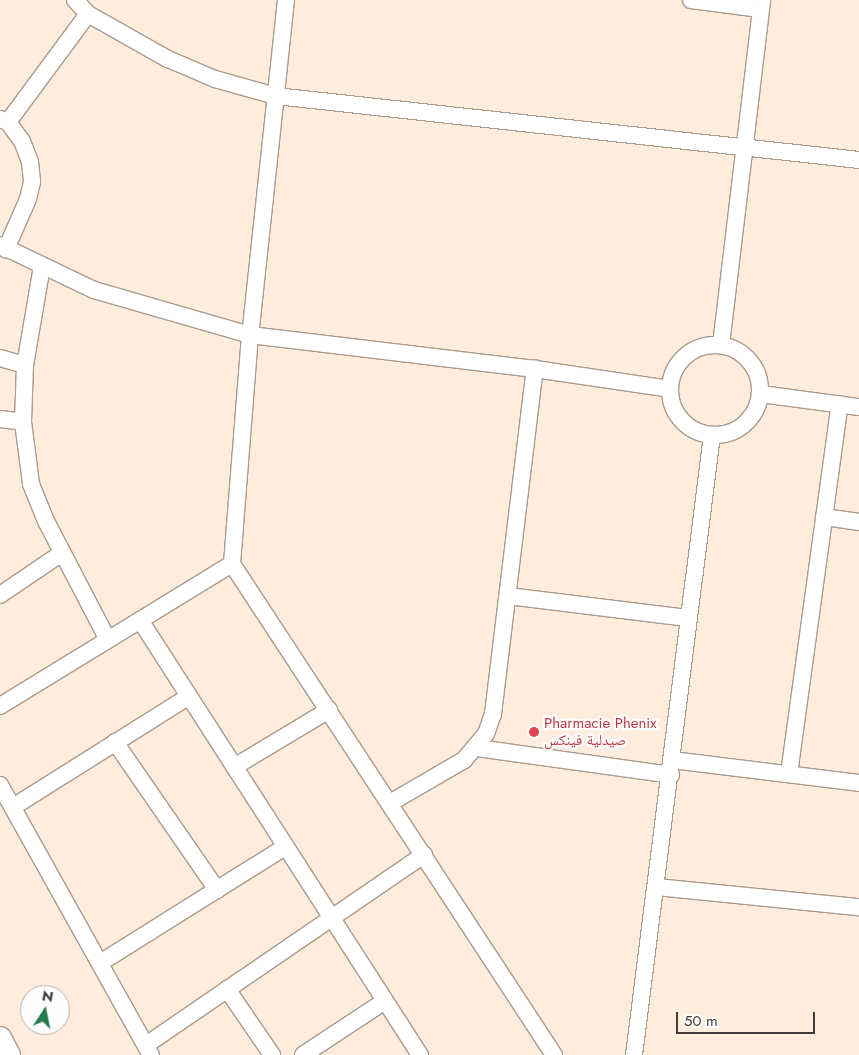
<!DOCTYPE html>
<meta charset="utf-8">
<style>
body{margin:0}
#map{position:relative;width:859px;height:1055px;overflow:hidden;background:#feeddd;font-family:Jost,"Noto Naskh Arabic",sans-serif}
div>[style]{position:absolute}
.roads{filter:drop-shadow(1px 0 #ab9b8d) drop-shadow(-1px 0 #ab9b8d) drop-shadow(0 1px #ab9b8d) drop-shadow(0 -1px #ab9b8d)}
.street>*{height:16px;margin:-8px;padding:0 8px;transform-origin:8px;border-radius:8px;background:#fff}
.street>.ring{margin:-8px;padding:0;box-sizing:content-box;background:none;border:16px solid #fff;border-radius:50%}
.secondary>*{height:22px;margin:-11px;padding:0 11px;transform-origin:11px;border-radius:11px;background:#fff}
.dots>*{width:14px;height:14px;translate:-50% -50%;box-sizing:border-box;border:2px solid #fdfdfd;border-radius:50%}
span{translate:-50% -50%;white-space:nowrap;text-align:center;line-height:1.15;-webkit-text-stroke:4.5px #fdfdfd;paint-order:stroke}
.health-label{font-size:15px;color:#be3a42}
.left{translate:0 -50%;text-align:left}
.north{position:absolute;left:20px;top:985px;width:50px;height:50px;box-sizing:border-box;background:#fdfdfd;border:1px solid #b2afad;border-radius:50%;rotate:11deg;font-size:14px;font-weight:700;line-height:20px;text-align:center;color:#423b35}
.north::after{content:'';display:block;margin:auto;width:18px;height:22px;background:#257c50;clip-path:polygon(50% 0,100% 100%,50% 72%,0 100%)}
.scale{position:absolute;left:676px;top:1012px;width:139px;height:22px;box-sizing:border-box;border:2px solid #423b35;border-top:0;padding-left:6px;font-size:15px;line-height:18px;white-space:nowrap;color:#423b35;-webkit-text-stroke:4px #fdfdfd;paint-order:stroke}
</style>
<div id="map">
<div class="roads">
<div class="street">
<i style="left:75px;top:0;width:19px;rotate:47deg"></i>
<i style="left:88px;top:14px;width:92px;rotate:29.4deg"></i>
<i style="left:168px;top:59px;width:51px;rotate:23.1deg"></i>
<i style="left:215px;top:79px;width:63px;rotate:15.6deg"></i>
<i style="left:276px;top:96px;width:587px;rotate:6.26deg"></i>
<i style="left:286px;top:0;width:337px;rotate:96.1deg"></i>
<i style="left:250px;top:335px;width:230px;rotate:94.5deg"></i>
<i style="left:232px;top:564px;width:587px;rotate:56.74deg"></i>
<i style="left:691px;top:0;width:70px;rotate:7.4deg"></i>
<i style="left:0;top:119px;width:9px;rotate:21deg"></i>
<i style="left:8px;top:122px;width:24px;rotate:54deg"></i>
<i style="left:22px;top:141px;width:22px;rotate:69deg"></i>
<i style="left:30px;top:162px;width:20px;rotate:84deg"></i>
<i style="left:32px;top:182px;width:17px;rotate:103deg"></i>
<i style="left:28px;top:199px;width:55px;rotate:113.7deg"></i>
<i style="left:8px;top:122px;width:134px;rotate:-53.5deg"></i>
<i style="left:0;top:245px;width:104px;rotate:25.6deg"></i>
<i style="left:94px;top:290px;width:162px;rotate:16.1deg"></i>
<i style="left:250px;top:335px;width:287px;rotate:6.8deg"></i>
<i style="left:535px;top:369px;width:136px;rotate:8.4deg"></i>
<i style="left:42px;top:266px;width:100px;rotate:99.7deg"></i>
<i style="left:25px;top:365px;width:57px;rotate:92deg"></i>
<i style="left:23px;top:422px;width:63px;rotate:82.6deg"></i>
<i style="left:31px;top:484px;width:40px;rotate:68deg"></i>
<i style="left:46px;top:521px;width:134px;rotate:62.5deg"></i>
<i class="ring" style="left:670px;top:345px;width:74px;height:74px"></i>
<i style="left:721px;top:345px;width:347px;rotate:-83.2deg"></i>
<i style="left:0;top:358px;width:26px;rotate:16deg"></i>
<i style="left:761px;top:394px;width:99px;rotate:7.6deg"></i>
<i style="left:0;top:419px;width:23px;rotate:7deg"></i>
<i style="left:824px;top:517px;width:35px;rotate:8deg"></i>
<i style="left:0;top:595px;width:75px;rotate:-34.1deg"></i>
<i style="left:508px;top:596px;width:181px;rotate:7deg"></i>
<i style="left:140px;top:620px;width:517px;rotate:57.23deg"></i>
<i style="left:0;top:706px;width:272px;rotate:-31.5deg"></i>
<i style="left:115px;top:742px;width:180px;rotate:55.4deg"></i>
<i style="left:477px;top:748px;width:196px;rotate:7.9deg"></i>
<i style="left:672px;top:760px;width:188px;rotate:7deg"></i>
<i style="left:234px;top:767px;width:111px;rotate:-31deg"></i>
<i style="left:789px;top:774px;width:373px;rotate:-82.2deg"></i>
<i style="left:0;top:785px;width:309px;rotate:60.8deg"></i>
<i style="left:390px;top:803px;width:86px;rotate:-30.2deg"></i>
<i style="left:464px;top:760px;width:34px;rotate:-50deg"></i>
<i style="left:486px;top:734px;width:21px;rotate:-71deg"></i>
<i style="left:493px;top:714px;width:348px;rotate:-83.1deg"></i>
<i style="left:13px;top:807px;width:208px;rotate:-32.2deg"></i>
<i style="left:657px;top:887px;width:203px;rotate:5.7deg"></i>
<i style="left:100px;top:963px;width:218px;rotate:-32.1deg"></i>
<i style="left:227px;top:989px;width:80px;rotate:55.7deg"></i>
<i style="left:146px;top:1045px;width:337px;rotate:-34.4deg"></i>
<i style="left:303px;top:1055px;width:98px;rotate:-33.4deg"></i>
<i style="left:634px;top:1055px;width:625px;rotate:-82.83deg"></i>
</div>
<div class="secondary">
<i style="left:0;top:1038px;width:19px;rotate:62deg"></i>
</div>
</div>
<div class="dots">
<i style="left:534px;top:732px;background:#e0444e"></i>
</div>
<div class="health-label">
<span class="left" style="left:544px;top:732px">Pharmacie Phenix<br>صيدلية فينكس</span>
</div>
<div class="north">N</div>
<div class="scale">50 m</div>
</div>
